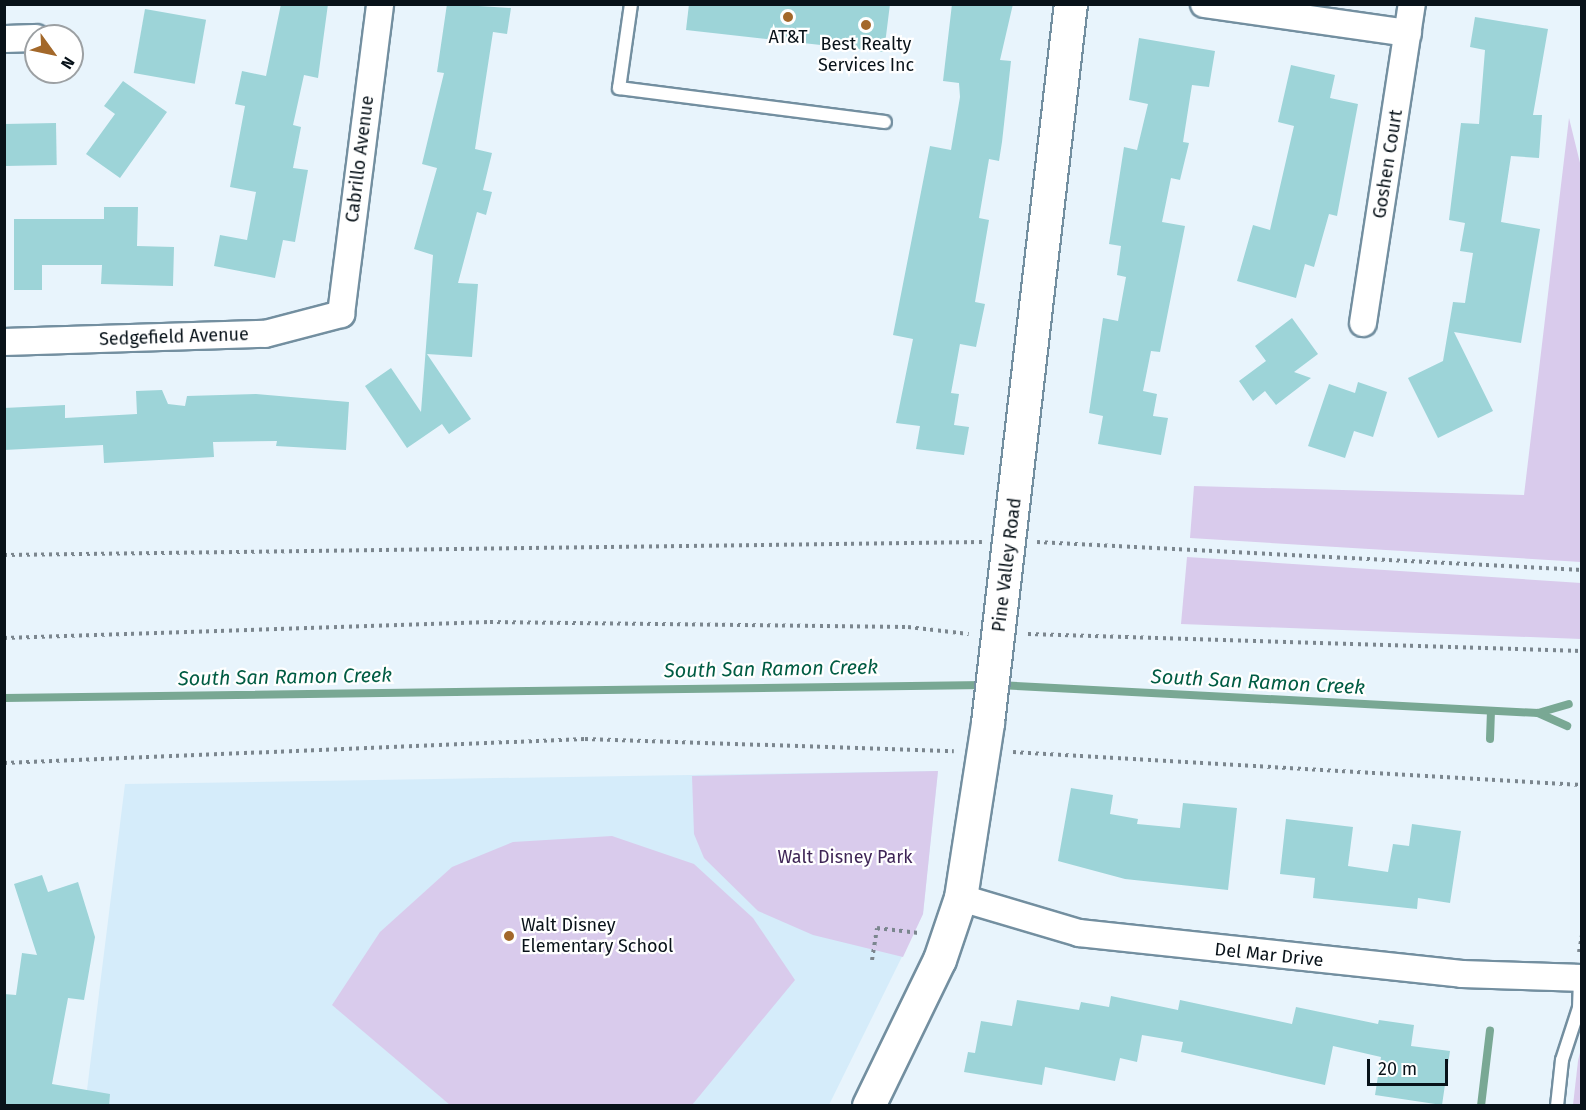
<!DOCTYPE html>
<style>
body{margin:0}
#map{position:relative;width:1586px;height:1110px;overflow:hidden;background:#e8f4fc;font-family:"Fira Sans",sans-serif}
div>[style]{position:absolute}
.built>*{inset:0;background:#d5ecfa}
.green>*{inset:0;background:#d9cbec}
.stream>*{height:8px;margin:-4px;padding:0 4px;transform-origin:4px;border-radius:4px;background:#79a894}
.building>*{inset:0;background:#9dd4d8;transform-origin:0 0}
.path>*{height:4px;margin-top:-2px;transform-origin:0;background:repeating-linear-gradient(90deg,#7b868e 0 3px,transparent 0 7.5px)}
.roads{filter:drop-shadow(2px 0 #738fa0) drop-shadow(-2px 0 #738fa0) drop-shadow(0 2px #738fa0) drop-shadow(0 -2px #738fa0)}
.service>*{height:12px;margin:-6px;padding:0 6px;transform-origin:6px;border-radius:6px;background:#fff}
.minor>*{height:26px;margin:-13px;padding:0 13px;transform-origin:13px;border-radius:13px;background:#fff}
.tertiary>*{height:32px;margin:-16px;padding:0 16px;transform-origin:16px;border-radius:16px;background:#fff}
.dots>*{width:16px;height:16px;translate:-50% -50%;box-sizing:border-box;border:3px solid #fff;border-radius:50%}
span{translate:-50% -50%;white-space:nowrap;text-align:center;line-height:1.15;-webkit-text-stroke:4.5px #fff;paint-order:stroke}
.poi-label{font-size:18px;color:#081219}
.left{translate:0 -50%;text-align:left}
.street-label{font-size:18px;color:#081219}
.park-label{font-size:18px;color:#3e2556}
.water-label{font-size:20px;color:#005c43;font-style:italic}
.frame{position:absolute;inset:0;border:6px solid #081219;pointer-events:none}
.north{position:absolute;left:24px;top:24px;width:60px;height:60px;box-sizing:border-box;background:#fff;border:2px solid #9ca0a3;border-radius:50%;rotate:123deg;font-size:16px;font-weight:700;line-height:24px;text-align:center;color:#081219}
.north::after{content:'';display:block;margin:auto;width:21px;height:27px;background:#a3682a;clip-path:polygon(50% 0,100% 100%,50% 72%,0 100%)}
.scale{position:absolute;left:1367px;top:1059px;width:81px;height:27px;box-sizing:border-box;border:3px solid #081219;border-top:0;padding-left:8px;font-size:18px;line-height:21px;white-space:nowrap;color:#081219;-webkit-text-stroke:4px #fff;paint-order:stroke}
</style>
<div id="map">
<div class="built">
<i style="clip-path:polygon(938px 771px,923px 914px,829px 1105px,85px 1106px,125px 784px)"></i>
</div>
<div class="green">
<i style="clip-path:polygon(1569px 118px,1582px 171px,1581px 562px,1190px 538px,1194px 486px,1524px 495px)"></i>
<i style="clip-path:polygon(1187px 557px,1581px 583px,1581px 639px,1181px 624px)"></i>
<i style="clip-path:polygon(938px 771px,923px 914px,903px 957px,813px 935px,758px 911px,704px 858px,694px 834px,692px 776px)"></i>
<i style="clip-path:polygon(612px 836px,694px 864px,753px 918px,795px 980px,692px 1105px,450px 1105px,332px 1005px,380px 932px,452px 867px,513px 842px)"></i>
<i style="clip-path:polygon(1581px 1048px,1581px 1105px,1573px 1105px,1578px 1061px)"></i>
</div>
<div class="stream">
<i style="left:998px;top:685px;width:541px;rotate:2.97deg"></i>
<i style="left:1538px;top:713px;width:32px;rotate:24deg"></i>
<i style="left:4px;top:698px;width:981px;rotate:-0.76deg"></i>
<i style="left:1538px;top:713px;width:32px;rotate:-16deg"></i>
<i style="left:1490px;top:739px;width:28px;rotate:-88deg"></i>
<i style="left:1481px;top:1106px;width:76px;rotate:-83.2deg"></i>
</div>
<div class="building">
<i style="clip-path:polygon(281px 4px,328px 4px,318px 78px,304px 75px,293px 125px,301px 127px,293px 168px,308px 170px,295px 242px,283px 240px,275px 278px,214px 266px,220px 235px,247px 240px,256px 192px,230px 187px,245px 106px,235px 104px,242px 71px,266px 76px)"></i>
<i style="clip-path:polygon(447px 4px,511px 8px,507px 34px,493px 32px,475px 149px,492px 153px,483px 190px,492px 192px,486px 215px,477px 212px,458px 283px,478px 284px,472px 357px,427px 354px,471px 419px,449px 434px,442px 424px,407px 448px,365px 386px,391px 368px,421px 412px,433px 255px,414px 249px,437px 168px,422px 164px,444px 73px,437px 72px)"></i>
<i style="clip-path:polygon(689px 4px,890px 4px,884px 52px,686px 30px)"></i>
<i style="clip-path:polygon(952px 4px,1013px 4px,1000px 60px,1011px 61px,1002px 142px,999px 161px,989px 159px,979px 218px,989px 220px,975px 302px,985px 304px,976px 347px,960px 344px,951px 393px,959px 394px,954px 425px,969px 427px,964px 455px,916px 449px,920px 426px,896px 423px,913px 339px,893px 335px,930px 146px,951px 150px,960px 97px,959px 83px,943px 81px)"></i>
<i style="left:145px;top:9px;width:62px;height:65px;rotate:10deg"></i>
<i style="clip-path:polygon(1475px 17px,1548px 29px,1533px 115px,1542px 115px,1539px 158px,1511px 156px,1501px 222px,1540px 229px,1521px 343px,1454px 332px,1493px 411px,1438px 438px,1408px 378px,1443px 361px,1453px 302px,1465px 303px,1473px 253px,1460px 251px,1465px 223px,1449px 220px,1461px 123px,1479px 124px,1485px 50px,1470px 47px)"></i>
<i style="clip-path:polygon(1139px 38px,1215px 51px,1209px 87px,1192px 85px,1183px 142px,1189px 143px,1180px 180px,1171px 178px,1162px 222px,1185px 226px,1160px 352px,1151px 351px,1143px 391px,1157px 394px,1153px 416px,1168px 418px,1161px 455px,1098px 444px,1103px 416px,1089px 413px,1103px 318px,1118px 321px,1126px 277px,1117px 275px,1121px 246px,1109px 244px,1124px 147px,1137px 150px,1148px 104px,1129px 100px)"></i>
<i style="clip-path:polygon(1291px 65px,1335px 75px,1330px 98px,1358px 104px,1337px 216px,1329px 214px,1314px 267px,1305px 264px,1296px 298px,1237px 281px,1253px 225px,1270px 230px,1294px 126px,1278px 122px)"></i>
<i style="clip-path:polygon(123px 81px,167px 112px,120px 178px,86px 154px,115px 114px,104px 106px)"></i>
<i style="left:56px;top:123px;width:42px;height:52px;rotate:89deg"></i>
<i style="clip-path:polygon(104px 207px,138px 207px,137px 246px,174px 247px,173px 286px,101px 284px,102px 265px,42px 265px,42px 290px,14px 290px,14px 219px,104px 219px)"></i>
<i style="clip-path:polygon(1292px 318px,1318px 354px,1294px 372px,1311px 378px,1276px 405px,1265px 391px,1253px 401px,1239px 381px,1266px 361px,1255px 346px)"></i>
<i style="clip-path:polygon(1358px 382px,1387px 392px,1373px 437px,1354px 431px,1345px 458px,1308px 446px,1329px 384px,1355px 393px)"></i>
<i style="clip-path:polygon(162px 390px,168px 404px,185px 406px,187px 396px,256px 394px,349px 402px,346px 450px,276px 446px,277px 441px,213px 442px,214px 457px,104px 463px,103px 445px,4px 450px,4px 408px,65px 405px,65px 418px,137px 414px,136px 391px)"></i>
<i style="clip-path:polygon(1071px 788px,1113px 795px,1110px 814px,1138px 819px,1137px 824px,1180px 828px,1183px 803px,1237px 808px,1228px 890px,1125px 879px,1058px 861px)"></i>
<i style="clip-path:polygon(1286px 819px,1353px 827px,1348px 866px,1388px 872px,1393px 844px,1409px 846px,1412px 824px,1461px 831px,1450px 903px,1418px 898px,1417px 909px,1313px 898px,1315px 878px,1280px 874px)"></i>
<i style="clip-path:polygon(42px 875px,48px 892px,78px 882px,95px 937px,84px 1000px,68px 998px,52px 1084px,110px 1094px,109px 1106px,4px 1106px,4px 994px,16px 995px,22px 953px,37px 955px,14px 884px)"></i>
<i style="clip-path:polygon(1111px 996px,1178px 1010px,1180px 1000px,1292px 1024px,1296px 1007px,1378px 1024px,1379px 1020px,1414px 1025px,1411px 1046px,1450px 1051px,1442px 1105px,1375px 1095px,1381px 1057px,1333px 1046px,1325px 1085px,1181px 1052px,1183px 1042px,1142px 1035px,1137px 1062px,1120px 1058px,1115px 1081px,1045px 1067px,1042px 1085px,964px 1072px,968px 1052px,975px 1053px,981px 1021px,1012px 1026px,1017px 1000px,1079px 1010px,1081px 1002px,1109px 1007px)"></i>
</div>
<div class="path">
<i style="left:1037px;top:542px;width:546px;rotate:2.94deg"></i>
<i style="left:4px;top:555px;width:978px;rotate:-0.76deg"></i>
<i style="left:1028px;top:634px;width:554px;rotate:1.76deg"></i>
<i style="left:4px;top:638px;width:486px;rotate:-1.9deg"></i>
<i style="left:490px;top:622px;width:418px;rotate:0.7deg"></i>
<i style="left:908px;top:627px;width:61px;rotate:6.5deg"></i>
<i style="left:1013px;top:752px;width:570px;rotate:3.32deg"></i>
<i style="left:4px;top:763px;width:581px;rotate:-2.37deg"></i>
<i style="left:585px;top:739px;width:369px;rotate:1.9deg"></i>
<i style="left:1579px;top:952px;width:17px;rotate:-80deg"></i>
<i style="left:872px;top:960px;width:32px;rotate:-81deg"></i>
<i style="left:877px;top:928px;width:42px;rotate:6.8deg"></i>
</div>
<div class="roads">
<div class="service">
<i style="left:631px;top:4px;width:85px;rotate:98.1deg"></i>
<i style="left:619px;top:88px;width:268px;rotate:7.3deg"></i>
<i style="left:1557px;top:1106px;width:46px;rotate:-83.8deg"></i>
<i style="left:1562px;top:1060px;width:55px;rotate:-71.9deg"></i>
<i style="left:1579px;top:1008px;width:30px;rotate:-88deg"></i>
</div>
<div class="minor">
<i style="left:1204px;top:4px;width:206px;rotate:8.1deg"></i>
<i style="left:4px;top:39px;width:32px;rotate:-2deg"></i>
<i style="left:1363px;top:323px;width:323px;rotate:-81.3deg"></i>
<i style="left:4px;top:342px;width:261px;rotate:-1.8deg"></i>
<i style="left:265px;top:334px;width:79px;rotate:-14.7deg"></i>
<i style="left:341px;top:314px;width:312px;rotate:-82.8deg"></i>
<i style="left:961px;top:898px;width:123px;rotate:16.5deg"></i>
<i style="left:1079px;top:933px;width:385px;rotate:6.1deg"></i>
<i style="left:1462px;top:974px;width:120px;rotate:1.9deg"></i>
</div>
<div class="tertiary">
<i style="left:869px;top:1106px;width:162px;rotate:-64.1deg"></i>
<i style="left:940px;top:960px;width:65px;rotate:-71.3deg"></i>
<i style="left:961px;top:898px;width:177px;rotate:-81.2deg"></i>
<i style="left:988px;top:723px;width:724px;rotate:-83.42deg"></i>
</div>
</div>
<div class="dots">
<i style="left:788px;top:17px;background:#a3682a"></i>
<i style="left:866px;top:25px;background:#a3682a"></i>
<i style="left:509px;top:936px;background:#a3682a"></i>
</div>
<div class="poi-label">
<span style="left:788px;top:37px">AT&amp;T</span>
<span style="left:866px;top:55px">Best Realty<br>Services Inc</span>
<span class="left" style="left:521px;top:936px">Walt Disney<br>Elementary School</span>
</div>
<div class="street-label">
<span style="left:360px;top:159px;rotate:-83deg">Cabrillo Avenue</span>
<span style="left:1388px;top:164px;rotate:-81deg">Goshen Court</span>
<span style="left:174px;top:337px;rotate:-2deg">Sedgefield Avenue</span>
<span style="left:1007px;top:565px;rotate:-83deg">Pine Valley Road</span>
<span style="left:1269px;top:955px;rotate:6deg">Del Mar Drive</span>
</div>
<div class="park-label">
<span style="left:845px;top:857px">Walt Disney Park</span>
</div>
<div class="water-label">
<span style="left:771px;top:669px;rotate:-1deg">South San Ramon Creek</span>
<span style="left:285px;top:677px;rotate:-1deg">South San Ramon Creek</span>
<span style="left:1258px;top:682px;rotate:3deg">South San Ramon Creek</span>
</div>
<div class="frame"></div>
<div class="north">N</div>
<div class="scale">20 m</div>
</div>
